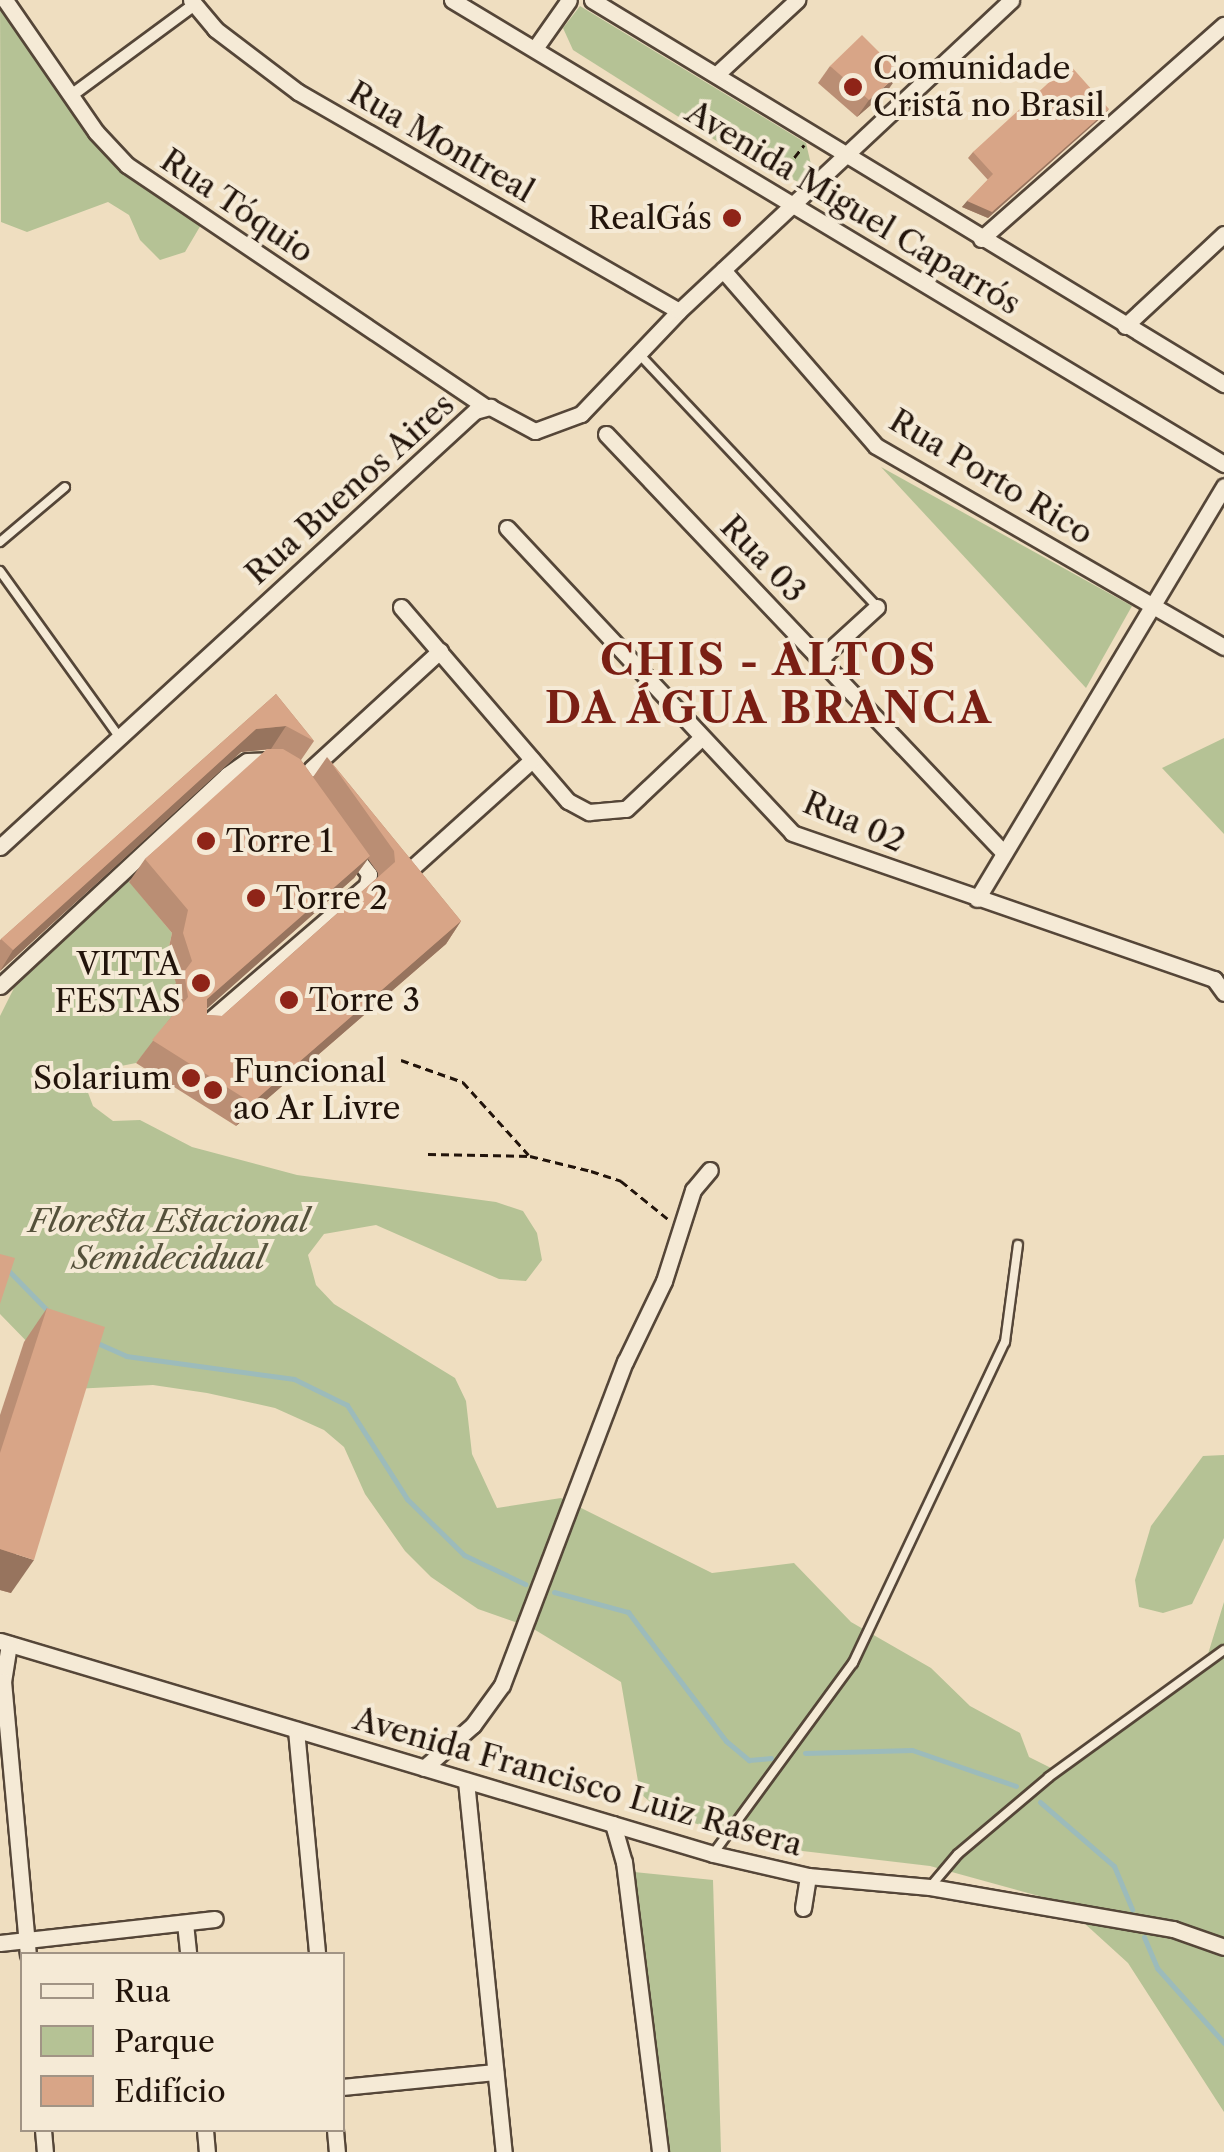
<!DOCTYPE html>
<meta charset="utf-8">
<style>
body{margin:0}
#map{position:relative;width:1224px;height:2152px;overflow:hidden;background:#efdec0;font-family:"Libre Caslon Text",serif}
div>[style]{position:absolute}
.green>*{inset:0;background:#b5c295}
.stream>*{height:5px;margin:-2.5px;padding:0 2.5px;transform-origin:2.5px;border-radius:2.5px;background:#9cbbbb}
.path>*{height:2.5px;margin-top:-1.25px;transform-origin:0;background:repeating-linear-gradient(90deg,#22140b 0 8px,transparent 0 13px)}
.roads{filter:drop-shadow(2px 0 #554638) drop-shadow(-2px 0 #554638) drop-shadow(0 2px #554638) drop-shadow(0 -2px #554638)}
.service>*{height:8px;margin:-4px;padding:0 4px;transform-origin:4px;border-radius:4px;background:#f5ead6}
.pedestrian>*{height:11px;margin:-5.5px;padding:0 5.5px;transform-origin:5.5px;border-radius:5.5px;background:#f5ead6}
.minor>*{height:15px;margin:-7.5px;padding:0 7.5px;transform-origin:7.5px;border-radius:7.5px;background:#f5ead6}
.wall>*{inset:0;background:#ba8e74}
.shaded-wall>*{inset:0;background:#97745e}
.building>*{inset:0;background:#d8a587}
.dots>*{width:28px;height:28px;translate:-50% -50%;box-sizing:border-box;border:5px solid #f5ead6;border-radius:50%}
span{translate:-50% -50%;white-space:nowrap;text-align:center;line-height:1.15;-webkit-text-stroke:8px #f5ead6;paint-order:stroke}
.poi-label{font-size:32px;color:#22140b}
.left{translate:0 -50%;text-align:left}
.right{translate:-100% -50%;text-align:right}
.street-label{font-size:32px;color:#22140b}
.park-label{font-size:32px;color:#55513b;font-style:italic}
.district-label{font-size:42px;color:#7a1f14;font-weight:700;letter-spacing:2.5px}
.legend{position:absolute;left:20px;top:1952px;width:325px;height:180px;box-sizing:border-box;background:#f5ead6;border:2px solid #a19485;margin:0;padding:12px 18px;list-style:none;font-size:30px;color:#22140b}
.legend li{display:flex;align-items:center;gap:20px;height:50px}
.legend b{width:50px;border:2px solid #a19485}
</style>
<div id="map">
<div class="green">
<i style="clip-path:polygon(0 0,154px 190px,205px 218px,185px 252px,160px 260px,140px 240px,129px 215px,108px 202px,27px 232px,1px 222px)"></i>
<i style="clip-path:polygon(580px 6px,806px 143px,813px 173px,804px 184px,753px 164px,573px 50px,563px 28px)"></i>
<i style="clip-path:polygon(881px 467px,1132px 606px,1086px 688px)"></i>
<i style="clip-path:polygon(1224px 738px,1224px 834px,1162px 768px)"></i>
<i style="clip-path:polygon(128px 880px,172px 933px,167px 956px,177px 984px,172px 1019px,136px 1063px,81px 1074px,93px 1106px,113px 1121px,140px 1120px,192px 1147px,297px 1175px,496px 1202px,523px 1211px,537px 1233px,542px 1260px,526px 1281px,499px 1279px,376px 1225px,324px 1234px,308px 1255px,316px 1285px,334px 1304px,455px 1378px,466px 1401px,472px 1454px,497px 1508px,561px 1498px,712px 1573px,794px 1563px,851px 1622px,931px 1668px,970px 1706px,1020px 1733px,1029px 1757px,1053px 1769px,1193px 1676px,1208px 1654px,1224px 1602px,1224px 2112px,1128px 1963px,1061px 1902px,930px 1866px,760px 1846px,660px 1811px,640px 1793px,621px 1682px,532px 1628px,478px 1609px,431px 1577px,405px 1551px,365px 1494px,344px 1447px,324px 1430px,275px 1408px,207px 1393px,153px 1385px,73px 1389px,0 1314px,0 1016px,14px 988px)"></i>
<i style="clip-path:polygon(1224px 1455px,1224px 1538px,1192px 1604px,1163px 1613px,1139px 1607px,1135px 1580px,1151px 1526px,1203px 1456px)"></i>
<i style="clip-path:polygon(634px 1872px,713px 1880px,721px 2152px,670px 2152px)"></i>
</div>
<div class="stream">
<i style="left:0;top:1262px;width:70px;rotate:45.6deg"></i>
<i style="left:95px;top:1342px;width:34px;rotate:24deg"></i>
<i style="left:126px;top:1356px;width:170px;rotate:7.8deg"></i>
<i style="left:294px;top:1379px;width:59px;rotate:26.1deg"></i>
<i style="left:347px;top:1405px;width:112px;rotate:57.4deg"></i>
<i style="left:407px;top:1499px;width:80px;rotate:44.5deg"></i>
<i style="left:464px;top:1555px;width:68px;rotate:25.4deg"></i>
<i style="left:554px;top:1592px;width:77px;rotate:15.1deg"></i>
<i style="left:628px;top:1612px;width:162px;rotate:52.8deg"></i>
<i style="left:726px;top:1741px;width:30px;rotate:40deg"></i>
<i style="left:749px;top:1760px;width:22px;rotate:-5deg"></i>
<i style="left:805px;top:1753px;width:107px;rotate:-1.6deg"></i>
<i style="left:912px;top:1750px;width:110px;rotate:19.1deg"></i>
<i style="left:1040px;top:1802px;width:98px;rotate:40.9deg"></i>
<i style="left:1114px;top:1866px;width:47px;rotate:67.3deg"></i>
<i style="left:1144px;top:1937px;width:34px;rotate:67deg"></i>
<i style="left:1157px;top:1968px;width:101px;rotate:48.2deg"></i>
</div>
<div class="path">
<i style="left:778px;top:178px;width:42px;rotate:-51.8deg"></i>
<i style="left:401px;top:1060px;width:66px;rotate:19.5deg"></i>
<i style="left:463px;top:1082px;width:98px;rotate:47.9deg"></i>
<i style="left:428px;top:1154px;width:102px;rotate:1.1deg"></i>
<i style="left:530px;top:1156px;width:63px;rotate:13.8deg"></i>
<i style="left:591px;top:1171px;width:32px;rotate:18deg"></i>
<i style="left:621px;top:1181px;width:60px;rotate:39deg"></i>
</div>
<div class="roads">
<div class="service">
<i style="left:638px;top:353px;width:349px;rotate:46.7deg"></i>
<i style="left:0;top:542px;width:85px;rotate:-40.2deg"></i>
<i style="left:0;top:571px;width:206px;rotate:54.3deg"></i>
<i style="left:713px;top:1854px;width:237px;rotate:-53.8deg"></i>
<i style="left:853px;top:1663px;width:355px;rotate:-64.7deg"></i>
<i style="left:1005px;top:1342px;width:98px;rotate:-82.4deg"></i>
<i style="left:930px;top:1887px;width:43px;rotate:-49.7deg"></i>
<i style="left:958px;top:1854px;width:119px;rotate:-40.2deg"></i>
<i style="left:1049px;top:1777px;width:216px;rotate:-36deg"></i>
</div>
<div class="pedestrian">
<i style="left:72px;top:94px;width:152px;rotate:-36.4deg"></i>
</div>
<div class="minor">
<i style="left:5px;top:0;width:160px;rotate:55.4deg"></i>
<i style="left:96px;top:132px;width:45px;rotate:46.8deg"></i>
<i style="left:127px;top:165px;width:433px;rotate:34deg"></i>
<i style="left:191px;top:0;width:38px;rotate:50deg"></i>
<i style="left:215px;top:29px;width:104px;rotate:37.2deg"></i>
<i style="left:298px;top:92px;width:439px;rotate:29.9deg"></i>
<i style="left:452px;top:0;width:901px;rotate:31.01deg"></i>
<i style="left:592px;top:0;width:740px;rotate:31.28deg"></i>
<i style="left:536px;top:47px;width:57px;rotate:-54.9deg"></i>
<i style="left:718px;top:73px;width:108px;rotate:-42.7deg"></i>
<i style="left:981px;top:239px;width:324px;rotate:-41.4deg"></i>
<i style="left:723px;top:270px;width:233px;rotate:49deg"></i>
<i style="left:876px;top:446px;width:402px;rotate:30deg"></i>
<i style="left:1125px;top:326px;width:135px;rotate:-42.9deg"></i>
<i style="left:606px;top:434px;width:576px;rotate:46.48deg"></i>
<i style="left:507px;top:528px;width:417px;rotate:46.9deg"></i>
<i style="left:792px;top:833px;width:447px;rotate:19.1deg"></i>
<i style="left:1214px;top:979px;width:17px;rotate:54deg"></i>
<i style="left:401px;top:607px;width:256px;rotate:49.3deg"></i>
<i style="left:568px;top:801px;width:24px;rotate:28deg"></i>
<i style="left:589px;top:812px;width:37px;rotate:-5deg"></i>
<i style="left:626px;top:809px;width:102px;rotate:-43.4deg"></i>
<i style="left:820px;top:659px;width:77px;rotate:-42.4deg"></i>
<i style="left:311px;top:769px;width:175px;rotate:-42.5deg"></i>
<i style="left:0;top:847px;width:645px;rotate:-42.55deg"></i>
<i style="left:475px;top:411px;width:16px;rotate:-15deg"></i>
<i style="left:490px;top:407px;width:51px;rotate:28.1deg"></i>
<i style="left:535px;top:431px;width:49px;rotate:-20.3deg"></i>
<i style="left:581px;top:414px;width:142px;rotate:-46.4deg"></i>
<i style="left:679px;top:311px;width:455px;rotate:-43.1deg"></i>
<i style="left:402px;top:877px;width:175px;rotate:-42deg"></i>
<i style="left:977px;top:899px;width:481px;rotate:-59.1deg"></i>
<i style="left:0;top:986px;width:310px;rotate:-42.9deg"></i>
<i style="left:227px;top:775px;width:24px;rotate:-35deg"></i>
<i style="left:247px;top:761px;width:24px;rotate:-2deg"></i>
<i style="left:202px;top:1027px;width:218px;rotate:-40.7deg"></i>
<i style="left:367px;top:885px;width:11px;rotate:-80deg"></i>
<i style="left:369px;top:874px;width:28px;rotate:-128deg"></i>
<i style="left:0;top:1641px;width:744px;rotate:16.63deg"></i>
<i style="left:713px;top:1854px;width:98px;rotate:13deg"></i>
<i style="left:808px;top:1876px;width:122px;rotate:5.2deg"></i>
<i style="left:930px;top:1887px;width:247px;rotate:9.8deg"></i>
<i style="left:1173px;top:1929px;width:54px;rotate:19.4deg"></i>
<i style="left:9px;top:1644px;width:37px;rotate:99deg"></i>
<i style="left:3px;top:1681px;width:274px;rotate:84.8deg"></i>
<i style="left:296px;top:1730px;width:225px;rotate:84.6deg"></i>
<i style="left:424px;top:1768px;width:65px;rotate:-41.3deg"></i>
<i style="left:473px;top:1725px;width:49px;rotate:-54.1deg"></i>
<i style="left:502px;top:1685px;width:346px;rotate:-69.2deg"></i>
<i style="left:625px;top:1362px;width:90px;rotate:-64.3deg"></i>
<i style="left:664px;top:1281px;width:96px;rotate:-72.3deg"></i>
<i style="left:693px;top:1190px;width:26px;rotate:-50deg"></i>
<i style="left:466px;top:1781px;width:373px;rotate:84.2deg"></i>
<i style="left:613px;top:1824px;width:40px;rotate:74deg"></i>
<i style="left:624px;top:1862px;width:292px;rotate:82.9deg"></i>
<i style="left:803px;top:1908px;width:32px;rotate:-81deg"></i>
<i style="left:185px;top:1923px;width:31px;rotate:84deg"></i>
<i style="left:0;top:1943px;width:216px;rotate:-6.4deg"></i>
<i style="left:342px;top:2087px;width:154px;rotate:-5.6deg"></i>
<i style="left:43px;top:2130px;width:22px;rotate:85deg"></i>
<i style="left:205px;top:2130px;width:22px;rotate:85deg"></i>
<i style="left:335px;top:2130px;width:22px;rotate:85deg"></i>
</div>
</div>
<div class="wall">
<i style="clip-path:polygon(830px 66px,888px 90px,857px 117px,818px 83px)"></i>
<i style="clip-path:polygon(1104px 115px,988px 218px,962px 207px,988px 180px,968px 158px,973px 152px)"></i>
<i style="clip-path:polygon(evenodd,276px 694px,314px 741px,301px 760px,313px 777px,327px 757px,461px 921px,446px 944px,236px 1126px,136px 1063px,172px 1016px,168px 994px,176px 983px,167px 956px,172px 933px,129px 882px,145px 859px,271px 749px,241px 752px,0 971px,0 940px,276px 694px,368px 859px,378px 873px,378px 877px,222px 1016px,207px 1015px,207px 1008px,354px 878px,368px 859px)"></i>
<i style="clip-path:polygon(47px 1308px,11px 1593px,0 1590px,0 1415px,24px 1342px)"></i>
</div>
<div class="shaded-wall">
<i style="clip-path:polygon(900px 73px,888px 90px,857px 117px,869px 100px)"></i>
<i style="clip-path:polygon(1109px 109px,1104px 115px,988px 218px,962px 207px,967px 201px)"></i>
<i style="clip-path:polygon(286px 726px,271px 749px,241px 752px,0 971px,13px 950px,256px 729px)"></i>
<i style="clip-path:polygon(370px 856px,354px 878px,192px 1022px,207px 999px)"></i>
<i style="clip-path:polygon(461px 921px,446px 944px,236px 1126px,252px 1103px)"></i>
<i style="clip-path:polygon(0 1549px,34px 1560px,11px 1593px,0 1590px)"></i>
</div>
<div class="building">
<i style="clip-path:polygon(862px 35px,900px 73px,869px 100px,830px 66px)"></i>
<i style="clip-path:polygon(1069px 64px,1109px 109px,992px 212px,967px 201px,993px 174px,973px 152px)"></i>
<i style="clip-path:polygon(276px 694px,314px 741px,286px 726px,256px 729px,13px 950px,1px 939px)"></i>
<i style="clip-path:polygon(267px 749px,283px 749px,300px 759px,370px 856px,207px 999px,207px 1015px,222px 1016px,395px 862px,394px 851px,327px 757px,461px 921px,252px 1103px,152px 1040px,188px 997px,184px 972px,192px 961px,183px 933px,188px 910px,145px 859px)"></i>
<i style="clip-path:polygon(0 1254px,15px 1258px,0 1304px)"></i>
<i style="clip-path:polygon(47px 1308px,105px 1327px,34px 1560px,0 1549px,0 1453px)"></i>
</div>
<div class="dots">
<i style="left:853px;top:87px;background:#8f2418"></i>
<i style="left:732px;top:218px;background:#8f2418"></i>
<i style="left:206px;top:841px;background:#8f2418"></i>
<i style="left:256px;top:898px;background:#8f2418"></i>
<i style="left:201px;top:983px;background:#8f2418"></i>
<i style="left:289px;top:1000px;background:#8f2418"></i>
<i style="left:191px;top:1078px;background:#8f2418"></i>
<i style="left:213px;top:1090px;background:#8f2418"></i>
</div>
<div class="poi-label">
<span class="left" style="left:873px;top:87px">Comunidade<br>Cristã no Brasil</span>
<span class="right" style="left:712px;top:218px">RealGás</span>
<span class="left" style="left:226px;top:841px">Torre 1</span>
<span class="left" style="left:276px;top:898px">Torre 2</span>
<span class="right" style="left:181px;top:983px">VITTA<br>FESTAS</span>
<span class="left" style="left:309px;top:1000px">Torre 3</span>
<span class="left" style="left:233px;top:1090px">Funcional<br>ao Ar Livre</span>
<span class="right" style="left:171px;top:1078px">Solarium</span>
</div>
<div class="street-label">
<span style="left:441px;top:142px;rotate:30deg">Rua Montreal</span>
<span style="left:237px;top:206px;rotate:34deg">Rua Tóquio</span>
<span style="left:853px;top:208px;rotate:31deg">Avenida Miguel Caparrós</span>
<span style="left:991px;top:477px;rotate:31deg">Rua Porto Rico</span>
<span style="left:350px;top:489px;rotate:-42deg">Rua Buenos Aires</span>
<span style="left:763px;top:559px;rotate:46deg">Rua 03</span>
<span style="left:854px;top:822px;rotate:23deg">Rua 02</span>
<span style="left:578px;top:1782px;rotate:16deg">Avenida Francisco Luiz Rasera</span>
</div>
<div class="park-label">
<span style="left:169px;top:1240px">Floresta Estacional<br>Semidecidual</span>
</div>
<div class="district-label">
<span style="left:769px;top:684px">CHIS - ALTOS<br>DA ÁGUA BRANCA</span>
</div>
<ul class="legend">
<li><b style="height:12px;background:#f5ead6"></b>Rua</li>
<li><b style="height:28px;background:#b5c295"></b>Parque</li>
<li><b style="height:28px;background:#d8a587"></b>Edifício</li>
</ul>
</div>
